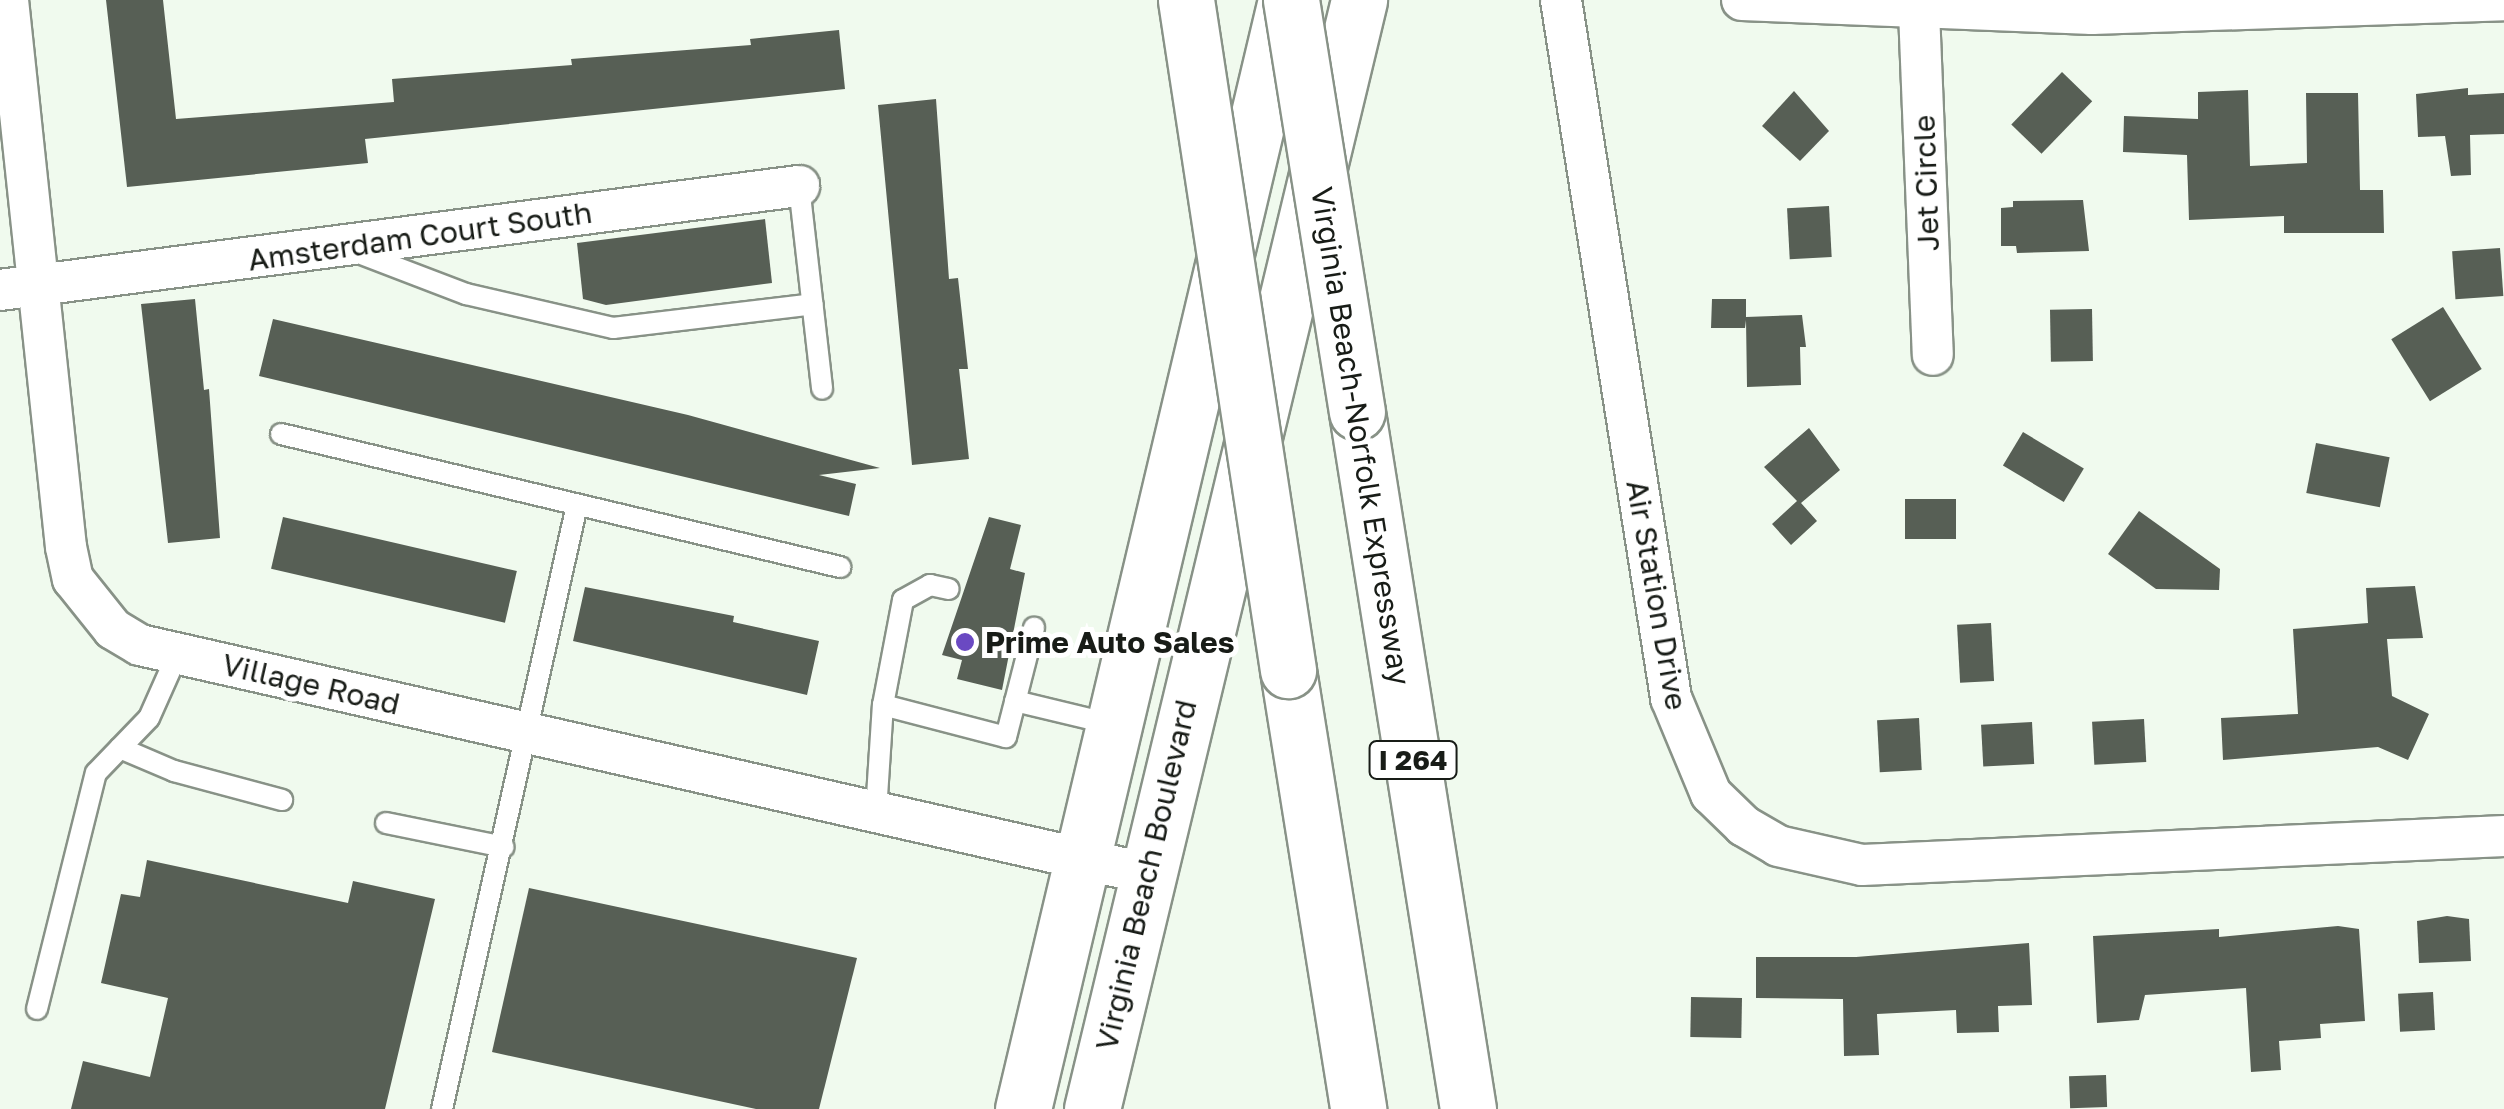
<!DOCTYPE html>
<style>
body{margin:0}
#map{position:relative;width:2504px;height:1109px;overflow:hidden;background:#f0faee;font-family:"Golos Text",sans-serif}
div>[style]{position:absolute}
.building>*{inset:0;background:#575f55;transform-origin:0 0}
.roads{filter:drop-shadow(2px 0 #889287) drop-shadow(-2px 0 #889287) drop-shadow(0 2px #889287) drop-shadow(0 -2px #889287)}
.service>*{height:20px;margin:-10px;padding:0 10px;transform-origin:10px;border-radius:10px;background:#fff}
.minor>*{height:40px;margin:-20px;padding:0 20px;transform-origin:20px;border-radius:20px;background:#fff}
.primary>*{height:55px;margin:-27.5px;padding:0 27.5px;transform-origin:27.5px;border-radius:27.5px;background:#fff}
.motorway>*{height:55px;margin:-27.5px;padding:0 27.5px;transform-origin:27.5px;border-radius:27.5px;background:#fff}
.bridges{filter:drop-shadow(2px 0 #889287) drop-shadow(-2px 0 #889287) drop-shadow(0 2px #889287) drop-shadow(0 -2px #889287)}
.motorway-bridge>*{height:55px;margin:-27.5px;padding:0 27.5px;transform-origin:27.5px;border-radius:27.5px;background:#fff}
.dots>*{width:28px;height:28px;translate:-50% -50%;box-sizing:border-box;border:5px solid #fff;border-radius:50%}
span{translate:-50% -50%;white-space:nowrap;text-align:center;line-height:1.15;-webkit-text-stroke:10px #fff;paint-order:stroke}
.shield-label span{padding:2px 8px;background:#fff;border:2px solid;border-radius:8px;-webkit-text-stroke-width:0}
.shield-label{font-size:28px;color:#181c17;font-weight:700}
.street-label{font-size:30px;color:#181c17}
.poi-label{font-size:30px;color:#181c17;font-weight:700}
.left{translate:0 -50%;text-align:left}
</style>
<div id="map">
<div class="building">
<i style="clip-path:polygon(106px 0,163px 0,176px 119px,394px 102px,392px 79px,572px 65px,571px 59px,751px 45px,750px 39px,839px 30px,845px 89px,365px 139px,368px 163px,127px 187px)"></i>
<i style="left:2062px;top:72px;width:42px;height:73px;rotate:44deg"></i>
<i style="clip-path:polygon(2468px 88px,2468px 95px,2504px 93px,2504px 134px,2470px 135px,2471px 175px,2451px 176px,2445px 136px,2418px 137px,2416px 94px)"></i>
<i style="clip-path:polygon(2248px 90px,2250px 166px,2307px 163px,2306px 93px,2358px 93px,2360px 190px,2383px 190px,2384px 233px,2284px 233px,2284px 216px,2189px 220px,2187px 155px,2123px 152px,2124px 116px,2198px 119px,2198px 92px)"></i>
<i style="clip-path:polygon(1794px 91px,1829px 131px,1800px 161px,1762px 126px)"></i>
<i style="clip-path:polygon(936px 99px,949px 279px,958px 278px,968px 369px,959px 369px,969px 459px,912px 465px,878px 105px)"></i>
<i style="clip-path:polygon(2083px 200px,2089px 251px,2017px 253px,2016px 246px,2001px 246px,2001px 208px,2013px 207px,2013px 201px)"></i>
<i style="left:1829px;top:206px;width:51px;height:42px;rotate:87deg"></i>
<i style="clip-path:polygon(765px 219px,772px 283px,606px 305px,583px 299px,577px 243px)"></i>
<i style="left:2500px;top:248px;width:48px;height:48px;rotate:86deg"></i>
<i style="clip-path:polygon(195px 299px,204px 390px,209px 389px,220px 538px,168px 543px,141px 304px)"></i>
<i style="clip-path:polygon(1712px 299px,1746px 299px,1746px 317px,1802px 315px,1806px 347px,1800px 347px,1801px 385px,1747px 387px,1746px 320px,1745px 328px,1711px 328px)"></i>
<i style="left:2443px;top:307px;width:73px;height:61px;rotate:58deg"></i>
<i style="left:2092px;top:309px;width:52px;height:42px;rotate:89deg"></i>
<i style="clip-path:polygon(273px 319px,688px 415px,880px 468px,819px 475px,856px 484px,849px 516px,259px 376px)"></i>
<i style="clip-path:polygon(1809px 428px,1840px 470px,1801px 503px,1817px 521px,1791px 545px,1772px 524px,1797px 501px,1764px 467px)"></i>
<i style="left:2023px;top:432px;width:71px;height:39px;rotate:31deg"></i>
<i style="left:2316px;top:443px;width:75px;height:51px;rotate:11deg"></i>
<i style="left:1956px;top:499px;width:40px;height:51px;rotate:90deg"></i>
<i style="clip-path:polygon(2139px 511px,2220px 569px,2219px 590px,2156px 589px,2108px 554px)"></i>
<i style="left:283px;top:517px;width:240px;height:53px;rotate:13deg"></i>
<i style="clip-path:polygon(989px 517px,1021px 525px,1010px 569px,1025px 573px,1002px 690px,957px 679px,962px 660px,942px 655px)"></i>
<i style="clip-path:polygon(2415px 586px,2423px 638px,2387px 639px,2392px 696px,2429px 714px,2408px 760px,2378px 747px,2223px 760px,2221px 718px,2298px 714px,2293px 629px,2368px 623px,2366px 588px)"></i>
<i style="clip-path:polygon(585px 587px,734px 616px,733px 622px,819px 641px,807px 695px,573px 641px)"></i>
<i style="left:1991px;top:623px;width:58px;height:34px;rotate:87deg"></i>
<i style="left:1919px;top:718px;width:52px;height:42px;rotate:87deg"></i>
<i style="left:2144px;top:719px;width:43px;height:52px;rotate:87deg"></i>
<i style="left:2032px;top:722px;width:42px;height:51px;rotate:87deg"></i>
<i style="clip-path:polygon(147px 860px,348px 903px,353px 881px,435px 899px,385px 1109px,71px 1109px,83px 1061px,150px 1077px,168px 998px,101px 983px,121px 894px,140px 897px)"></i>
<i style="clip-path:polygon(529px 888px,857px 958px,819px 1109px,756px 1109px,492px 1052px)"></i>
<i style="clip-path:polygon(2447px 916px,2469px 919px,2471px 961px,2419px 963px,2417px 921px)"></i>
<i style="clip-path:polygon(2338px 926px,2359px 929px,2365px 1021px,2320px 1024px,2321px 1038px,2279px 1041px,2281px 1070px,2251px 1072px,2246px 988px,2145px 995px,2139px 1020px,2097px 1023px,2093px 936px,2219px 929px,2219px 937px)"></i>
<i style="clip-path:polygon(2029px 943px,2032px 1005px,1998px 1006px,1999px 1032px,1957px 1033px,1956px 1010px,1877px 1014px,1879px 1055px,1844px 1056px,1843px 999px,1756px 998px,1756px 957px,1856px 957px)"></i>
<i style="left:2433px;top:992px;width:38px;height:35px;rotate:87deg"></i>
<i style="left:1691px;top:997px;width:51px;height:40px;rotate:1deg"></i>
<i style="left:2106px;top:1075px;width:32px;height:37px;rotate:88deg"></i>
</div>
<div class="roads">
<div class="service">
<i style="left:799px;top:186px;width:204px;rotate:83.5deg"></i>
<i style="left:356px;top:252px;width:118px;rotate:20.9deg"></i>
<i style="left:466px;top:294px;width:151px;rotate:13deg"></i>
<i style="left:613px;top:328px;width:201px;rotate:-6.8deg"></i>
<i style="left:281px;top:434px;width:575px;rotate:13.38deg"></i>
<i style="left:1015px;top:701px;width:99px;rotate:13.5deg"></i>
<i style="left:883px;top:705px;width:127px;rotate:14.6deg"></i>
<i style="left:1006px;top:737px;width:113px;rotate:-75.6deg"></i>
<i style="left:120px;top:748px;width:59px;rotate:23.1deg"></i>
<i style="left:174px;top:771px;width:112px;rotate:15deg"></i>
<i style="left:876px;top:812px;width:107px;rotate:-86.3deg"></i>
<i style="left:883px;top:705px;width:107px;rotate:-79.2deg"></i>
<i style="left:903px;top:600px;width:31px;rotate:-29deg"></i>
<i style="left:930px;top:585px;width:19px;rotate:12deg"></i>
<i style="left:386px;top:823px;width:120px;rotate:11.5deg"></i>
<i style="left:37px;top:1009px;width:243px;rotate:-76deg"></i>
<i style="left:96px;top:773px;width:76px;rotate:-46.1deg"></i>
<i style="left:149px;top:718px;width:71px;rotate:-66deg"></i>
<i style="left:442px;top:1109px;width:619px;rotate:-77.4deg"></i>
</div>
<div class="minor">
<i style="left:8px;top:0;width:550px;rotate:83.95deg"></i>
<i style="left:66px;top:547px;width:33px;rotate:78deg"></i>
<i style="left:73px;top:579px;width:64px;rotate:51.3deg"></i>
<i style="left:113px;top:629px;width:31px;rotate:31deg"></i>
<i style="left:140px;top:645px;width:1030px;rotate:12.79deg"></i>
<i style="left:1561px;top:0;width:707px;rotate:81.04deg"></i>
<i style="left:1671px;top:698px;width:104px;rotate:67.4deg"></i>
<i style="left:1711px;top:794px;width:46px;rotate:44.1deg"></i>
<i style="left:1744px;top:826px;width:39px;rotate:30deg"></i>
<i style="left:1778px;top:846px;width:86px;rotate:12.7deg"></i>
<i style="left:1862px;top:865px;width:643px;rotate:-2.59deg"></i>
<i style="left:1742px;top:0;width:350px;rotate:2.3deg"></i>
<i style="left:2092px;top:14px;width:412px;rotate:-1.9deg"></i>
<i style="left:1919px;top:11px;width:344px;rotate:87.7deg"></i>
<i style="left:0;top:290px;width:806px;rotate:-7.42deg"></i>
</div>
<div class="primary">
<i style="left:1023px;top:1109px;width:1140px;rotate:-76.66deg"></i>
<i style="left:1092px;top:1109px;width:1141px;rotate:-76.46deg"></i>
</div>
<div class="motorway">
<i style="left:1357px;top:412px;width:706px;rotate:80.95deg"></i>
<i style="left:1288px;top:670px;width:445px;rotate:80.9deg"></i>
</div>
</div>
<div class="bridges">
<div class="motorway-bridge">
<i style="left:1186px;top:0;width:678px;rotate:81.34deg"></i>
<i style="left:1291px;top:0;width:417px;rotate:80.9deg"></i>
</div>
</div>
<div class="dots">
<i style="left:965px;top:642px;background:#6a49c2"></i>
</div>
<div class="shield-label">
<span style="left:1413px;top:760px">I 264</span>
</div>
<div class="street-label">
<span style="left:1926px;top:183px;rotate:-92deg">Jet Circle</span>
<span style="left:420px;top:236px;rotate:-8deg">Amsterdam Court South</span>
<span style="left:1361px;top:436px;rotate:81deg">Virginia Beach-Norfolk Expressway</span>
<span style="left:1657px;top:595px;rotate:80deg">Air Station Drive</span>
<span style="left:311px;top:684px;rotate:13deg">Village Road</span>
<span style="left:1146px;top:875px;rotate:-77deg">Virginia Beach Boulevard</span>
</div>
<div class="poi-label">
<span class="left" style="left:985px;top:642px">Prime Auto Sales</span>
</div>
</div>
